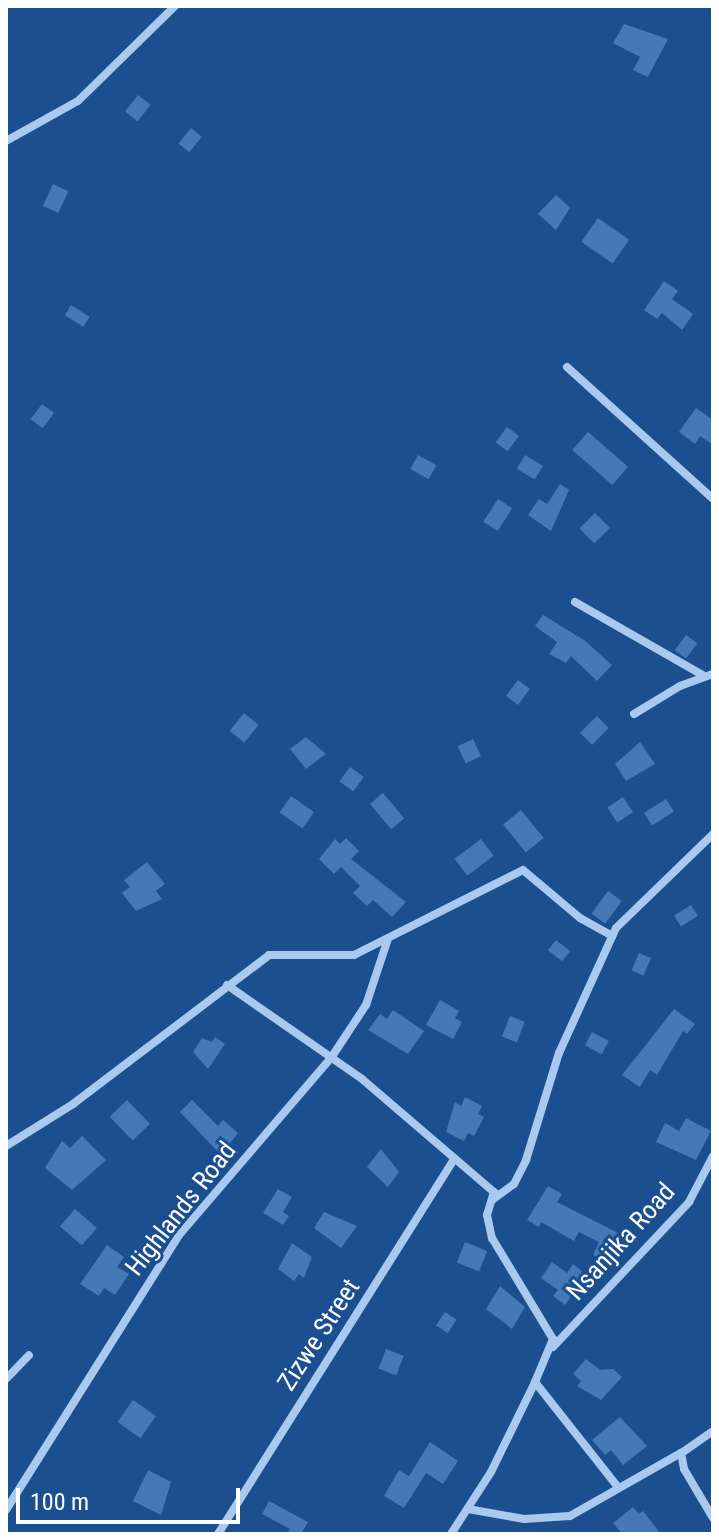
<!DOCTYPE html>
<style>
body{margin:0}
#map{position:relative;width:719px;height:1540px;overflow:hidden;background:#1b4f8f;font-family:"Roboto Condensed",sans-serif}
div>[style]{position:absolute}
.building>*{inset:0;background:#4478b7;transform-origin:0 0}
.minor>*{height:8px;margin:-4px;padding:0 4px;transform-origin:4px;border-radius:4px;background:#a9c9ee}
span{translate:-50% -50%;white-space:nowrap;text-align:center;line-height:1.15;-webkit-text-stroke:6px #1b4f8f;paint-order:stroke}
.street-label{font-size:26px;color:#fff}
.frame{position:absolute;inset:0;border:8px solid #fff;pointer-events:none}
.scale{position:absolute;left:16px;top:1488px;width:224px;height:36px;box-sizing:border-box;border:4px solid #fff;border-top:0;padding-left:10px;font-size:24px;line-height:28px;white-space:nowrap;color:#fff;-webkit-text-stroke:6px #1b4f8f;paint-order:stroke}
</style>
<div id="map">
<div class="building">
<i style="clip-path:polygon(624px 24px,668px 39px,648px 77px,633px 70px,640px 57px,613px 43px)"></i>
<i style="left:138px;top:95px;width:16px;height:21px;rotate:38deg"></i>
<i style="left:191px;top:128px;width:14px;height:20px;rotate:39deg"></i>
<i style="left:53px;top:184px;width:17px;height:24px;rotate:25deg"></i>
<i style="clip-path:polygon(556px 195px,570px 208px,556px 230px,538px 214px)"></i>
<i style="left:598px;top:218px;width:38px;height:29px;rotate:35deg"></i>
<i style="clip-path:polygon(664px 281px,678px 291px,672px 299px,693px 314px,682px 330px,662px 313px,657px 319px,644px 310px)"></i>
<i style="left:71px;top:305px;width:22px;height:12px;rotate:32deg"></i>
<i style="left:42px;top:404px;width:15px;height:19px;rotate:37deg"></i>
<i style="clip-path:polygon(696px 408px,713px 420px,713px 445px,700px 436px,695px 444px,679px 432px)"></i>
<i style="left:507px;top:427px;width:15px;height:19px;rotate:37deg"></i>
<i style="left:588px;top:432px;width:53px;height:24px;rotate:41deg"></i>
<i style="left:418px;top:455px;width:21px;height:16px;rotate:29deg"></i>
<i style="left:525px;top:455px;width:21px;height:16px;rotate:31deg"></i>
<i style="clip-path:polygon(560px 484px,569px 490px,551px 531px,528px 515px,539px 499px,547px 504px)"></i>
<i style="left:498px;top:499px;width:17px;height:27px;rotate:33deg"></i>
<i style="left:595px;top:513px;width:21px;height:22px;rotate:45deg"></i>
<i style="clip-path:polygon(543px 615px,584px 640px,612px 665px,597px 681px,571px 656px,566px 663px,549px 654px,557px 642px,535px 626px)"></i>
<i style="left:686px;top:635px;width:14px;height:19px;rotate:36deg"></i>
<i style="left:518px;top:680px;width:15px;height:20px;rotate:37deg"></i>
<i style="left:244px;top:713px;width:19px;height:23px;rotate:39deg"></i>
<i style="left:597px;top:716px;width:17px;height:24px;rotate:45deg"></i>
<i style="clip-path:polygon(306px 737px,326px 754px,306px 769px,290px 749px)"></i>
<i style="left:473px;top:739px;width:19px;height:17px;rotate:65deg"></i>
<i style="clip-path:polygon(640px 742px,655px 764px,626px 781px,615px 764px)"></i>
<i style="left:350px;top:767px;width:17px;height:18px;rotate:36deg"></i>
<i style="left:383px;top:793px;width:33px;height:17px;rotate:50deg"></i>
<i style="left:291px;top:796px;width:28px;height:20px;rotate:35deg"></i>
<i style="left:623px;top:797px;width:18px;height:19px;rotate:56deg"></i>
<i style="left:666px;top:799px;width:15px;height:26px;rotate:58deg"></i>
<i style="left:521px;top:810px;width:36px;height:23px;rotate:51deg"></i>
<i style="clip-path:polygon(346px 838px,359px 851px,351px 859px,406px 902px,392px 917px,373px 900px,367px 906px,353px 893px,360px 886px,341px 867px,334px 874px,319px 859px,335px 839px,340px 844px)"></i>
<i style="left:481px;top:839px;width:21px;height:33px;rotate:53deg"></i>
<i style="clip-path:polygon(147px 862px,165px 884px,156px 891px,162px 899px,136px 911px,122px 893px,130px 887px,124px 880px)"></i>
<i style="left:608px;top:891px;width:17px;height:28px;rotate:36deg"></i>
<i style="left:691px;top:905px;width:13px;height:20px;rotate:58deg"></i>
<i style="left:556px;top:940px;width:18px;height:13px;rotate:38deg"></i>
<i style="left:639px;top:953px;width:13px;height:19px;rotate:23deg"></i>
<i style="clip-path:polygon(440px 1000px,459px 1011px,455px 1018px,462px 1022px,453px 1039px,426px 1025px)"></i>
<i style="clip-path:polygon(674px 1009px,695px 1024px,687px 1034px,683px 1031px,657px 1075px,650px 1070px,640px 1087px,622px 1075px)"></i>
<i style="clip-path:polygon(393px 1010px,424px 1031px,408px 1054px,368px 1030px,380px 1014px,387px 1019px)"></i>
<i style="left:510px;top:1016px;width:16px;height:22px;rotate:22deg"></i>
<i style="left:592px;top:1032px;width:19px;height:15px;rotate:28deg"></i>
<i style="clip-path:polygon(215px 1037px,225px 1044px,208px 1069px,193px 1052px,202px 1038px,212px 1042px)"></i>
<i style="clip-path:polygon(465px 1097px,482px 1106px,478px 1114px,484px 1117px,474px 1136px,468px 1133px,464px 1141px,446px 1132px,455px 1102px,461px 1106px)"></i>
<i style="left:127px;top:1100px;width:33px;height:24px;rotate:46deg"></i>
<i style="clip-path:polygon(192px 1100px,218px 1126px,223px 1120px,238px 1133px,221px 1155px,180px 1112px)"></i>
<i style="clip-path:polygon(686px 1118px,711px 1131px,696px 1160px,656px 1142px,665px 1123px,679px 1131px)"></i>
<i style="clip-path:polygon(82px 1136px,106px 1160px,72px 1190px,45px 1168px,62px 1141px,70px 1148px)"></i>
<i style="clip-path:polygon(381px 1149px,399px 1172px,388px 1187px,367px 1167px)"></i>
<i style="clip-path:polygon(548px 1186px,562px 1194px,557px 1202px,630px 1239px,613px 1265px,593px 1255px,599px 1242px,579px 1232px,574px 1241px,541px 1222px,539px 1227px,527px 1220px)"></i>
<i style="clip-path:polygon(278px 1189px,292px 1197px,283px 1212px,289px 1216px,283px 1225px,263px 1213px)"></i>
<i style="left:75px;top:1209px;width:29px;height:23px;rotate:41deg"></i>
<i style="clip-path:polygon(324px 1212px,357px 1226px,341px 1248px,314px 1228px)"></i>
<i style="left:465px;top:1242px;width:24px;height:22px;rotate:22deg"></i>
<i style="clip-path:polygon(292px 1243px,312px 1257px,304px 1278px,299px 1274px,294px 1281px,278px 1269px)"></i>
<i style="clip-path:polygon(107px 1245px,124px 1257px,117px 1267px,129px 1274px,115px 1295px,104px 1288px,99px 1296px,80px 1284px)"></i>
<i style="clip-path:polygon(552px 1262px,567px 1273px,573px 1264px,587px 1275px,565px 1305px,553px 1296px,558px 1290px,541px 1278px)"></i>
<i style="clip-path:polygon(500px 1286px,525px 1307px,512px 1329px,486px 1309px)"></i>
<i style="left:445px;top:1312px;width:14px;height:16px;rotate:34deg"></i>
<i style="left:386px;top:1349px;width:19px;height:21px;rotate:21deg"></i>
<i style="clip-path:polygon(586px 1359px,600px 1370px,613px 1369px,622px 1377px,601px 1400px,577px 1386px,581px 1381px,573px 1374px)"></i>
<i style="left:133px;top:1400px;width:28px;height:27px;rotate:35deg"></i>
<i style="clip-path:polygon(620px 1417px,647px 1446px,623px 1465px,611px 1450px,605px 1455px,592px 1440px)"></i>
<i style="clip-path:polygon(430px 1442px,458px 1461px,443px 1484px,426px 1473px,404px 1508px,384px 1496px,399px 1470px,409px 1476px)"></i>
<i style="clip-path:polygon(148px 1470px,171px 1482px,161px 1515px,133px 1501px)"></i>
<i style="clip-path:polygon(269px 1501px,308px 1522px,301px 1534px,287px 1534px,290px 1529px,262px 1514px)"></i>
<i style="clip-path:polygon(633px 1507px,639px 1514px,643px 1511px,661px 1534px,622px 1534px,613px 1523px)"></i>
</div>
<div class="minor">
<i style="left:6px;top:141px;width:82px;rotate:-29.1deg"></i>
<i style="left:78px;top:101px;width:136px;rotate:-44.4deg"></i>
<i style="left:567px;top:367px;width:197px;rotate:42.1deg"></i>
<i style="left:575px;top:602px;width:149px;rotate:29.8deg"></i>
<i style="left:634px;top:714px;width:54px;rotate:-31.3deg"></i>
<i style="left:680px;top:686px;width:35px;rotate:-20deg"></i>
<i style="left:227px;top:985px;width:165px;rotate:34.8deg"></i>
<i style="left:362px;top:1079px;width:174px;rotate:40.6deg"></i>
<i style="left:494px;top:1192px;width:24px;rotate:107deg"></i>
<i style="left:487px;top:1215px;width:24px;rotate:78deg"></i>
<i style="left:492px;top:1238px;width:118px;rotate:58.9deg"></i>
<i style="left:553px;top:1339px;width:47px;rotate:112.7deg"></i>
<i style="left:535px;top:1382px;width:134px;rotate:51.7deg"></i>
<i style="left:6px;top:1146px;width:79px;rotate:-32.1deg"></i>
<i style="left:73px;top:1104px;width:246px;rotate:-37.2deg"></i>
<i style="left:269px;top:955px;width:85px"></i>
<i style="left:354px;top:955px;width:189px;rotate:-26.7deg"></i>
<i style="left:523px;top:870px;width:75px;rotate:40.1deg"></i>
<i style="left:580px;top:918px;width:37px;rotate:29deg"></i>
<i style="left:492px;top:1200px;width:27px;rotate:-36deg"></i>
<i style="left:514px;top:1184px;width:27px;rotate:-63deg"></i>
<i style="left:526px;top:1160px;width:112px;rotate:-72.9deg"></i>
<i style="left:559px;top:1053px;width:137px;rotate:-65.5deg"></i>
<i style="left:616px;top:928px;width:135px;rotate:-44.1deg"></i>
<i style="left:553px;top:1347px;width:199px;rotate:-46.8deg"></i>
<i style="left:689px;top:1202px;width:52px;rotate:-62.4deg"></i>
<i style="left:6px;top:1379px;width:33px;rotate:-46deg"></i>
<i style="left:713px;top:1431px;width:39px;rotate:145deg"></i>
<i style="left:681px;top:1453px;width:16px;rotate:79deg"></i>
<i style="left:684px;top:1469px;width:57px;rotate:59.4deg"></i>
<i style="left:468px;top:1509px;width:57px;rotate:10.1deg"></i>
<i style="left:524px;top:1519px;width:46px;rotate:-3.7deg"></i>
<i style="left:570px;top:1516px;width:128px;rotate:-29.6deg"></i>
<i style="left:6px;top:1510px;width:326px;rotate:-57.8deg"></i>
<i style="left:180px;top:1234px;width:232px;rotate:-49.4deg"></i>
<i style="left:331px;top:1058px;width:64px;rotate:-56.6deg"></i>
<i style="left:366px;top:1005px;width:70px;rotate:-71.6deg"></i>
<i style="left:218px;top:1534px;width:444px;rotate:-57.8deg"></i>
<i style="left:451px;top:1534px;width:74px;rotate:-57.2deg"></i>
<i style="left:491px;top:1472px;width:100px;rotate:-63.9deg"></i>
</div>
<div class="street-label">
<span style="left:181px;top:1209px;rotate:-52deg">Highlands Road</span>
<span style="left:621px;top:1242px;rotate:-48deg">Nsanjika Road</span>
<span style="left:319px;top:1335px;rotate:-57deg">Zizwe Street</span>
</div>
<div class="frame"></div>
<div class="scale">100 m</div>
</div>
